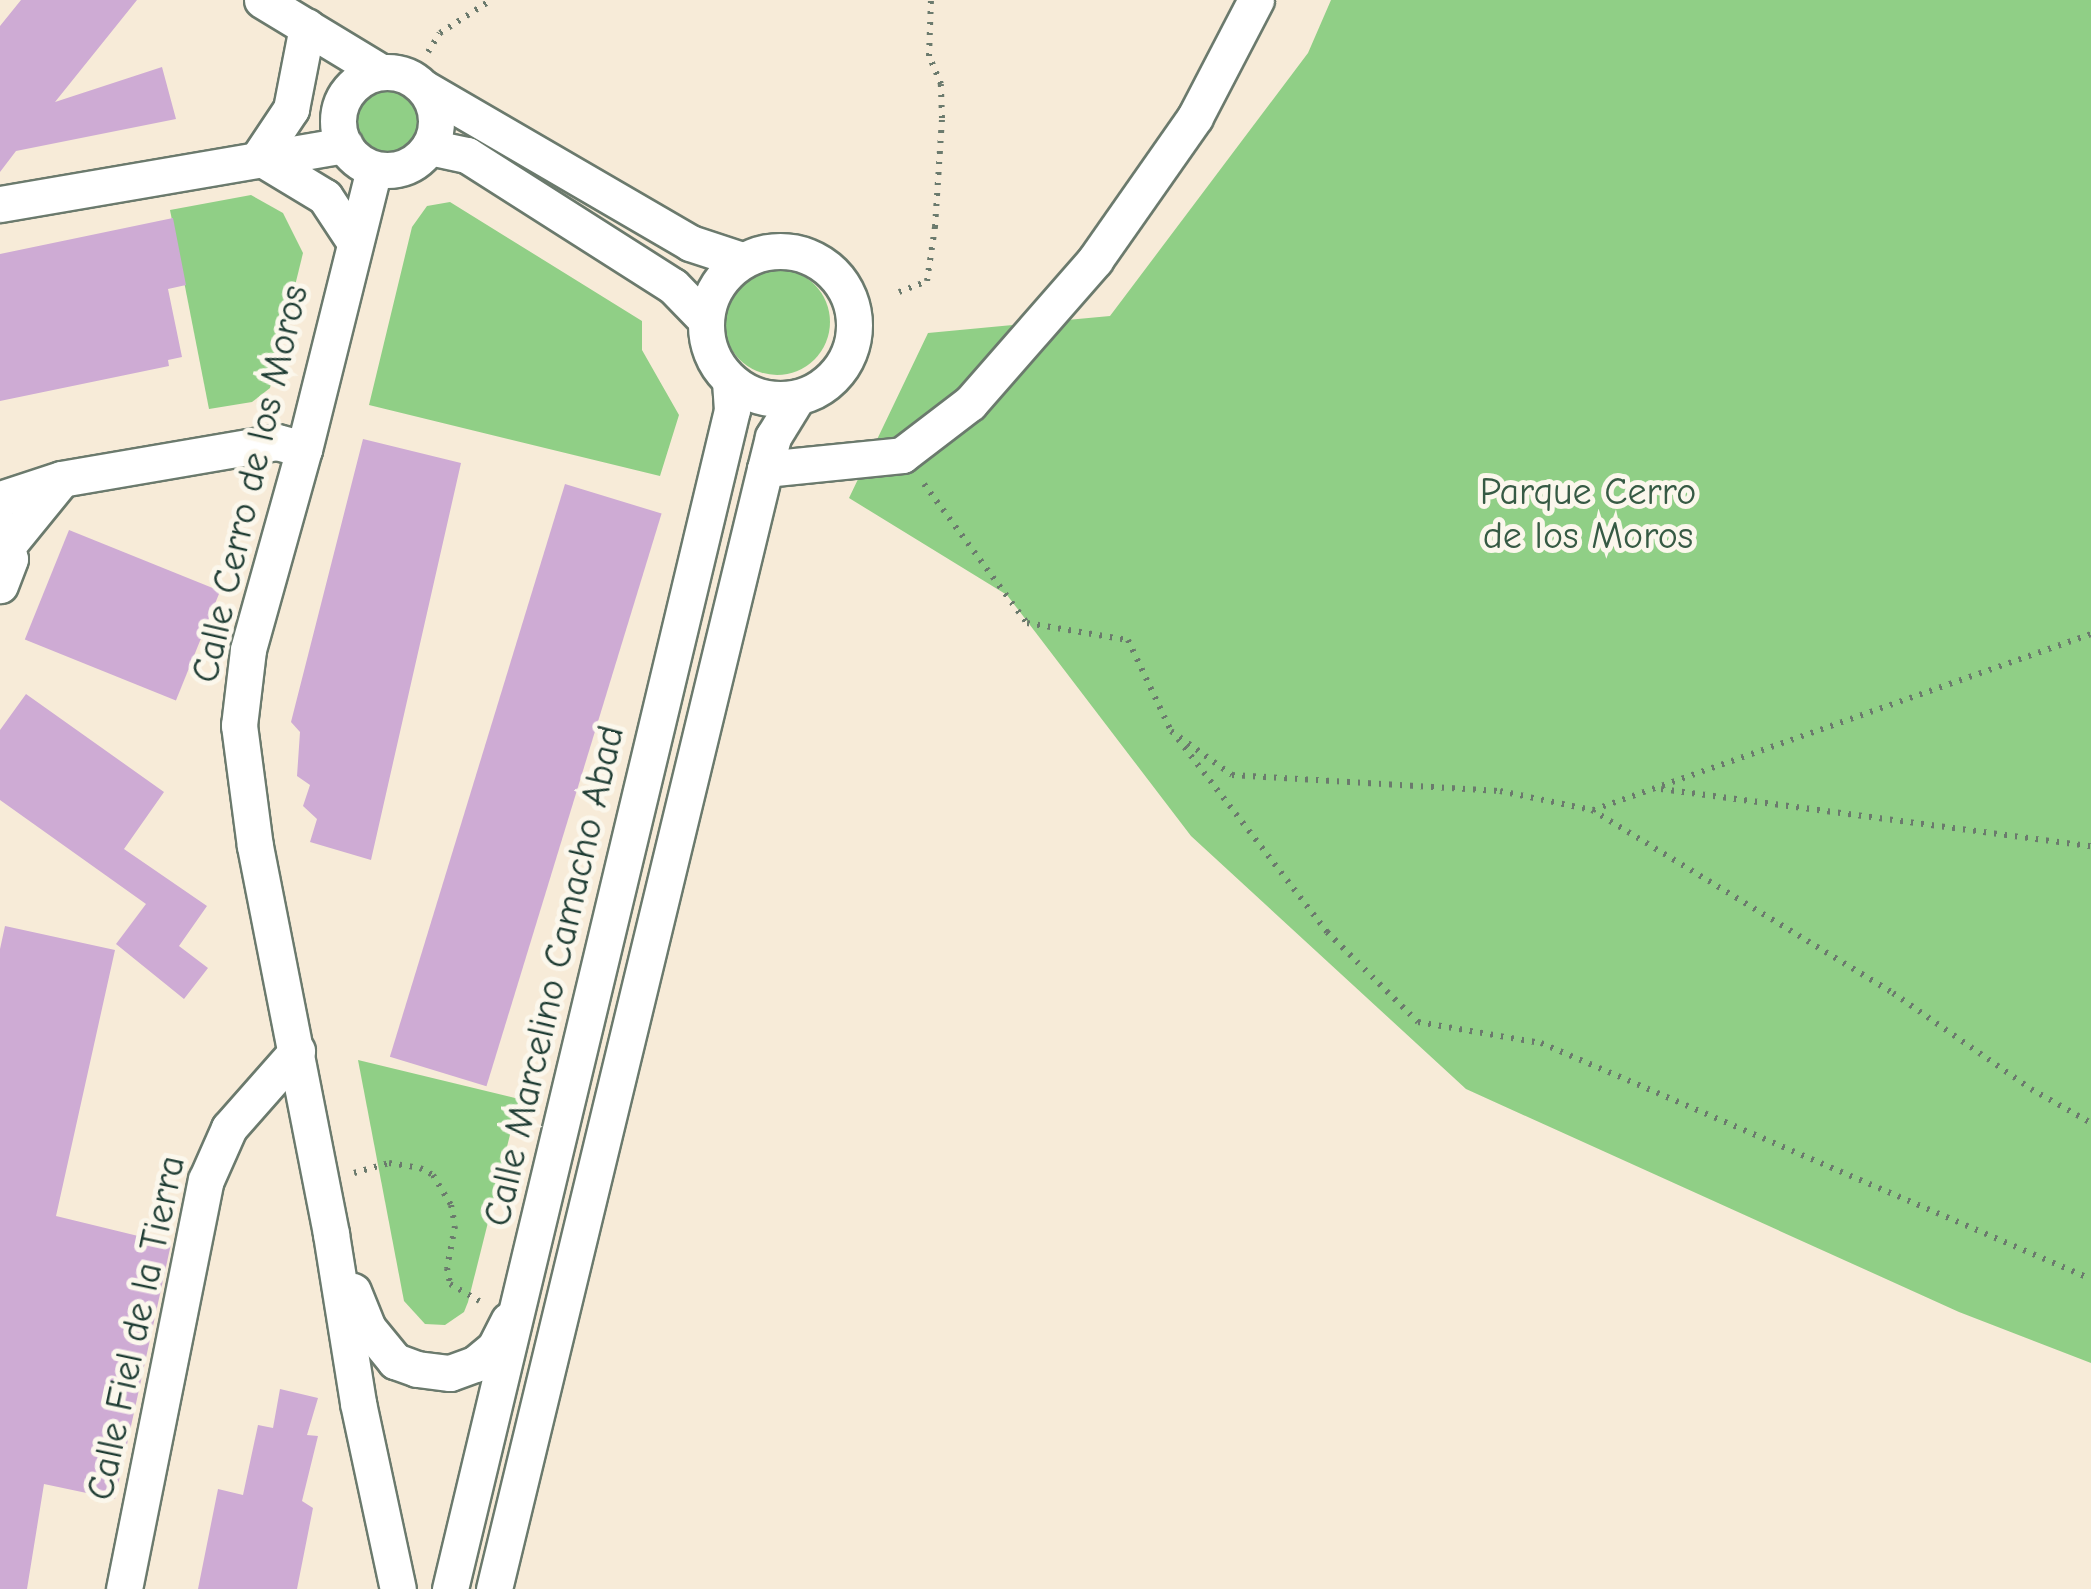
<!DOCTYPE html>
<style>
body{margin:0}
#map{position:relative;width:2091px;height:1589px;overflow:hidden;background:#f7ebd8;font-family:"Comic Neue",sans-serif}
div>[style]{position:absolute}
.green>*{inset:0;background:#90cf86}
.round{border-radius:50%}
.building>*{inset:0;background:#ceabd4;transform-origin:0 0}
.path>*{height:6px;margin-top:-3px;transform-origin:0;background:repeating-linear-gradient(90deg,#6b7a6d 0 2.5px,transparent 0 10.5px)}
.roads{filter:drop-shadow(2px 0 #6b7a6d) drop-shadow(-2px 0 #6b7a6d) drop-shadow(0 2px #6b7a6d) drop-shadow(0 -2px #6b7a6d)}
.street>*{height:35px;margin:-17.5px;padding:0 17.5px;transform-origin:17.5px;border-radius:17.5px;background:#fff}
.street>.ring{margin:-17.5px;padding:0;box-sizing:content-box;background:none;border:35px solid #fff;border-radius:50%}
span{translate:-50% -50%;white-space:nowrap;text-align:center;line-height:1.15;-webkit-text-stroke:10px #fbf7ec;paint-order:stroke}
.street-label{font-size:38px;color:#1f3d34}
.park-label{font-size:38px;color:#365a44}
</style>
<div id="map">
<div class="green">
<i style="clip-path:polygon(1331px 0,2091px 0,2091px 1363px,1959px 1312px,1466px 1089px,1191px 836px,1007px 595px,849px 498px,928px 333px,1110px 316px,1308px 53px)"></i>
<i class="round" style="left:349px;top:83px;width:74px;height:74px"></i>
<i style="clip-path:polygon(251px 195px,283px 213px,303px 253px,270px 388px,252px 402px,209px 409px,170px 210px)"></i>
<i style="clip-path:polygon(450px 202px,642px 321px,642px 350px,679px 415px,660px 476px,369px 405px,412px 227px,427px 206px)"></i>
<i class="round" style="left:724px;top:269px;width:106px;height:106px"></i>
<i style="clip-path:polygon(358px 1060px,519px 1099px,468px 1302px,464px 1312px,445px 1325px,425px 1324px,404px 1301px)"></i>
</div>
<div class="building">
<i style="clip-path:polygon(21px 0,137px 0,55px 102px,162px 67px,176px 119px,16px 151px,0 172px,0 26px)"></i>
<i style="clip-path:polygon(173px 218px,186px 285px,168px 289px,182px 357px,168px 360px,169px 366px,0 401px,0 254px)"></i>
<i style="clip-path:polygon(363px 439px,461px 463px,371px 860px,310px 842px,317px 819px,303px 806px,310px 785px,297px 776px,300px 732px,291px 722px)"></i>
<i style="left:565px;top:484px;width:101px;height:599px;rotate:17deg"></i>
<i style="left:69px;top:530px;width:163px;height:118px;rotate:22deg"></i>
<i style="clip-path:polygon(26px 694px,164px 792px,124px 849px,207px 906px,179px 946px,208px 968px,184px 999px,116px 944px,146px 904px,0 800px,0 730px)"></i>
<i style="clip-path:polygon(5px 926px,115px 950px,56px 1216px,171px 1244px,115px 1499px,44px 1484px,27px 1589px,0 1589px,0 949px)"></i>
<i style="clip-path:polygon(280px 1389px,318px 1398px,307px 1435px,318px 1436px,302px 1501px,313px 1508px,297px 1589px,198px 1589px,218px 1489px,243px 1495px,258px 1425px,273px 1428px)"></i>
</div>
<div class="path">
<i style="left:428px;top:52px;width:22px;rotate:-58deg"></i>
<i style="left:440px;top:33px;width:61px;rotate:-32.9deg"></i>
<i style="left:899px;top:292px;width:30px;rotate:-21deg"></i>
<i style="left:927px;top:281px;width:55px;rotate:-81.6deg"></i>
<i style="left:935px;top:227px;width:109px;rotate:-86.3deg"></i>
<i style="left:942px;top:118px;width:34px;rotate:-92deg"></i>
<i style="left:941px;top:84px;width:30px;rotate:-113deg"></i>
<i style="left:929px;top:56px;width:56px;rotate:-88deg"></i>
<i style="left:924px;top:484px;width:173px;rotate:53.5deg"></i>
<i style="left:1027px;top:623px;width:102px;rotate:9.6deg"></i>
<i style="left:1128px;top:640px;width:101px;rotate:64.7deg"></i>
<i style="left:1171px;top:731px;width:75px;rotate:35.8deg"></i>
<i style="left:1232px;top:775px;width:268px;rotate:3.4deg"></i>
<i style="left:1500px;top:791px;width:94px;rotate:11.7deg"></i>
<i style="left:1592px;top:810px;width:352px;rotate:31.3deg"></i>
<i style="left:1893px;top:993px;width:168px;rotate:34.8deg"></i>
<i style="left:2031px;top:1089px;width:69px;rotate:29.5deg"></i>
<i style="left:1178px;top:739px;width:244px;rotate:52.3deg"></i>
<i style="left:1327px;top:932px;width:128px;rotate:44.7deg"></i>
<i style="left:1418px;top:1022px;width:125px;rotate:9.7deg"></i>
<i style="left:1541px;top:1043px;width:598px;rotate:23.22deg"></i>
<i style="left:1661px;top:789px;width:434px;rotate:7.6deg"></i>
<i style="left:1593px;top:810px;width:528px;rotate:-19.46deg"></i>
<i style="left:354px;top:1173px;width:36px;rotate:-16deg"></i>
<i style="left:389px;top:1163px;width:31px;rotate:9deg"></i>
<i style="left:420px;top:1168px;width:15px;rotate:28deg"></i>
<i style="left:433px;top:1175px;width:35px;rotate:59deg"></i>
<i style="left:451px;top:1205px;width:21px;rotate:79deg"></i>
<i style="left:455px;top:1226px;width:43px;rotate:100.8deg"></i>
<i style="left:447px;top:1268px;width:16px;rotate:79deg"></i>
<i style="left:450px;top:1284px;width:34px;rotate:30deg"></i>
</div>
<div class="roads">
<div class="street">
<i style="left:262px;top:0;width:139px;rotate:31.2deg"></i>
<i class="ring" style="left:338px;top:72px;width:63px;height:63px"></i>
<i style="left:424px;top:88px;width:308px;rotate:30.2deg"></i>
<i style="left:690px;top:243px;width:55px;rotate:18.1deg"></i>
<i style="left:429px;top:147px;width:39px;rotate:12deg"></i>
<i style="left:467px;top:155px;width:244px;rotate:32.5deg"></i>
<i style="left:673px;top:286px;width:46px;rotate:45.9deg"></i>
<i style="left:259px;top:157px;width:58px;rotate:-56.3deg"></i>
<i style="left:291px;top:109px;width:84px;rotate:-79deg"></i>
<i style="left:259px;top:157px;width:77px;rotate:31.2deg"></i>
<i style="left:325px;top:197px;width:53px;rotate:56.6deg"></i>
<i style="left:374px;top:169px;width:289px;rotate:104deg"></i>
<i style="left:304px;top:449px;width:209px;rotate:105.6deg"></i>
<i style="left:248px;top:650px;width:76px;rotate:96.8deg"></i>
<i style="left:239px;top:725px;width:122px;rotate:82.5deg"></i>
<i style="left:255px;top:846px;width:395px;rotate:78.9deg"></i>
<i style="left:331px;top:1234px;width:171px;rotate:80.9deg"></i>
<i style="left:358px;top:1403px;width:190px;rotate:77.9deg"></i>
<i style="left:0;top:204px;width:350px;rotate:-9.7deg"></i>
<i class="ring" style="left:706px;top:251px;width:113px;height:113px"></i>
<i style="left:765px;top:469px;width:138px;rotate:-5.8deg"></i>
<i style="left:902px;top:455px;width:86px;rotate:-37.4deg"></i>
<i style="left:970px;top:403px;width:190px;rotate:-48.8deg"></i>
<i style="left:1095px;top:260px;width:174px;rotate:-55deg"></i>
<i style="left:1195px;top:117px;width:132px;rotate:-62.5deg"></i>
<i style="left:0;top:499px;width:64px;rotate:-18.2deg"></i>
<i style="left:61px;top:479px;width:219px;rotate:-9.7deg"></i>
<i style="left:277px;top:442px;width:28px;rotate:15deg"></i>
<i style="left:0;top:526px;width:34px;rotate:73deg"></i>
<i style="left:10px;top:559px;width:28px;rotate:111deg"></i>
<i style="left:9px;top:544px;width:82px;rotate:-50.9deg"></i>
<i style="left:353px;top:1291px;width:40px;rotate:68deg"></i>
<i style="left:368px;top:1328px;width:43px;rotate:50.7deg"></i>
<i style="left:395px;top:1361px;width:23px;rotate:20deg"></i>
<i style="left:417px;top:1369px;width:33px;rotate:7deg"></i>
<i style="left:450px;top:1373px;width:27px;rotate:-20deg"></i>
<i style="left:475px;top:1364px;width:26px;rotate:-40deg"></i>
<i style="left:495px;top:1347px;width:30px;rotate:-63deg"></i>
<i style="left:124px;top:1589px;width:417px;rotate:-78.7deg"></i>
<i style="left:206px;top:1180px;width:57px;rotate:-66.1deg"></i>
<i style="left:229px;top:1128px;width:103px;rotate:-48.6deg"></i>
<i style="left:450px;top:1589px;width:1212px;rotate:-76.55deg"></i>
<i style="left:732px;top:410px;width:29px;rotate:-94deg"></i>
<i style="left:494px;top:1589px;width:1152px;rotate:-76.4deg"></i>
<i style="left:765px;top:469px;width:33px;rotate:-76deg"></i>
<i style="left:773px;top:437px;width:46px;rotate:-58.4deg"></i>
</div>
</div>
<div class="street-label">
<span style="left:251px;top:484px;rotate:-77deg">Calle Cerro de los Moros</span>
<span style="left:555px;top:976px;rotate:-77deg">Calle Marcelino Camacho Abad</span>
<span style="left:137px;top:1328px;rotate:-78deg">Calle Fiel de la Tierra</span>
</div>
<div class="park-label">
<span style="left:1588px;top:515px">Parque Cerro<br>de los Moros</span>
</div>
</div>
